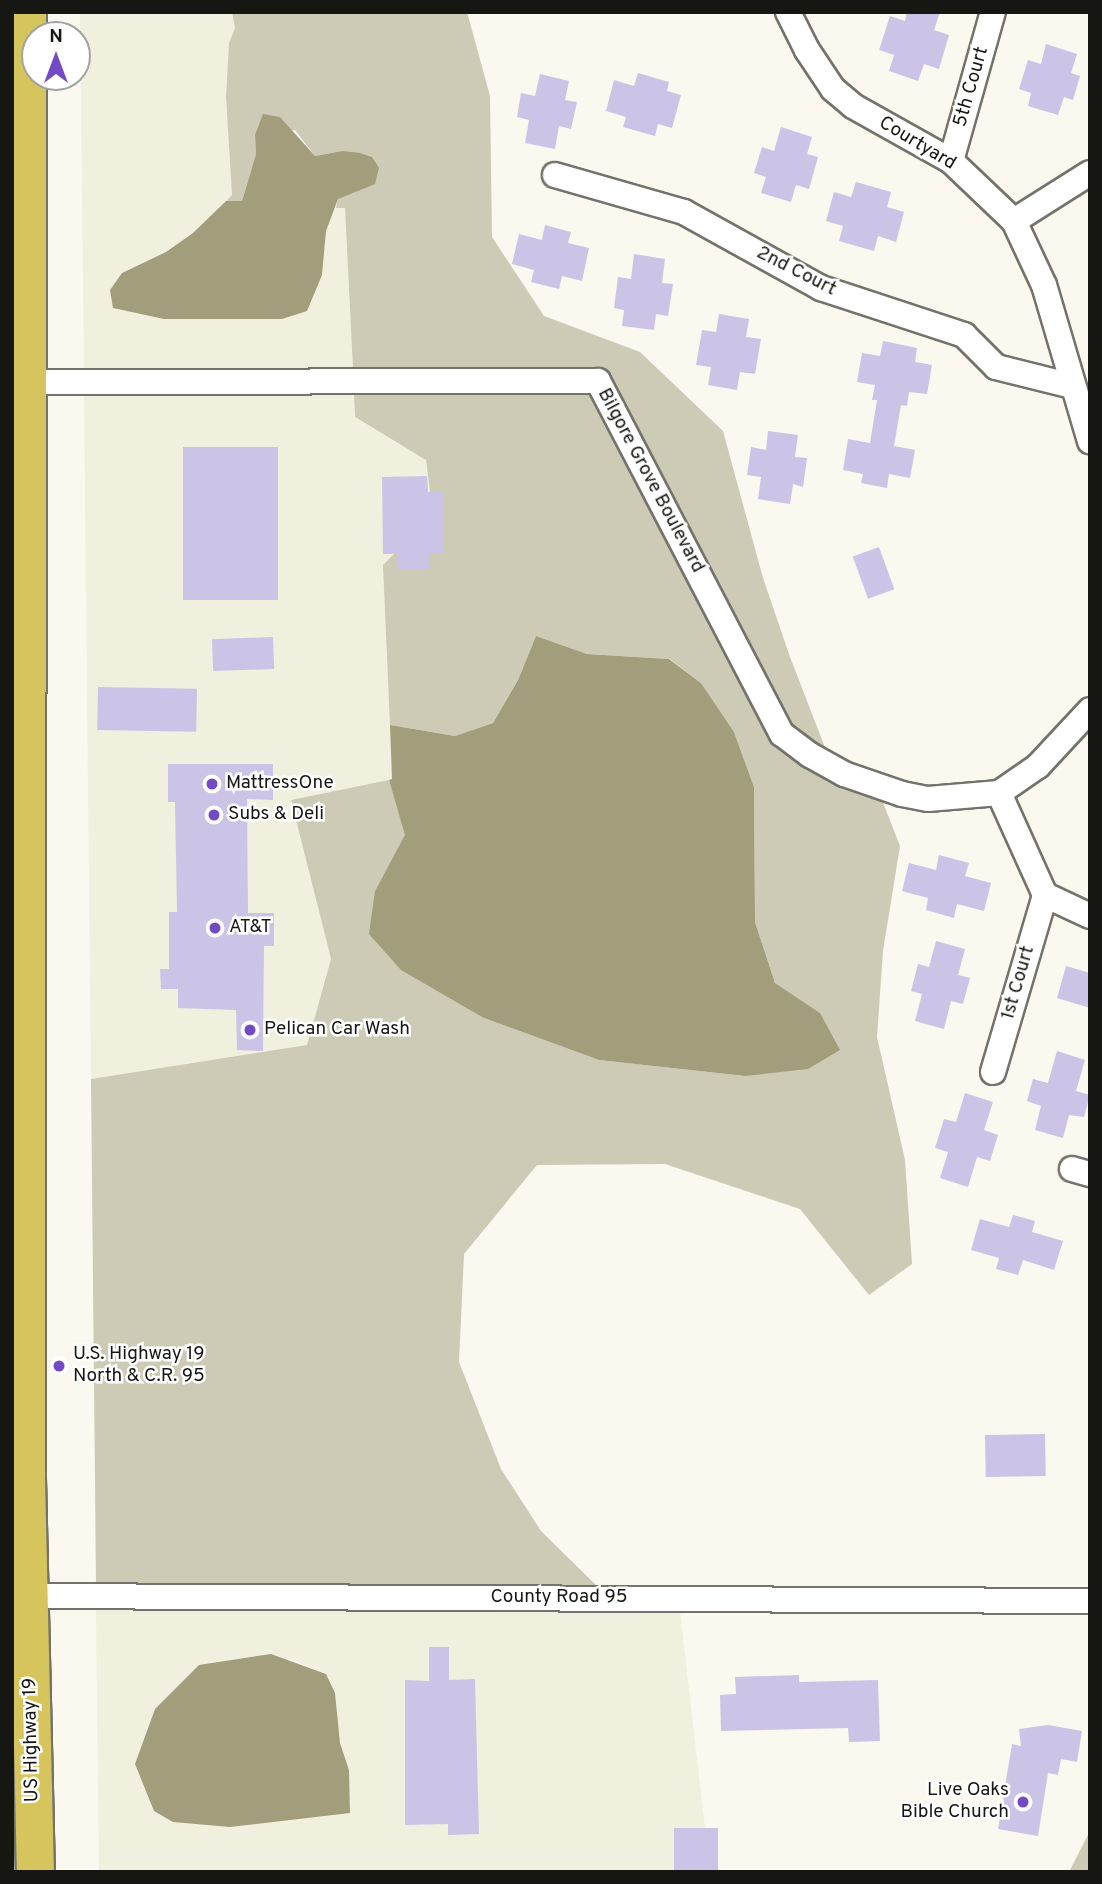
<!DOCTYPE html>
<style>
body{margin:0}
#map{position:relative;width:1102px;height:1884px;overflow:hidden;background:#faf8ef;font-family:Overpass,sans-serif}
div>[style]{position:absolute}
.built>*{inset:0;background:#f1efde}
.green>*{inset:0;background:#cdcab5}
.water>*{inset:0;background:#a29d7b}
.building>*{inset:0;background:#cbc4e7;transform-origin:0 0}
.roads{filter:drop-shadow(2px 0 #74736b) drop-shadow(-2px 0 #74736b) drop-shadow(0 2px #74736b) drop-shadow(0 -2px #74736b)}
.minor>*{height:24px;margin:-12px;padding:0 12px;transform-origin:12px;border-radius:12px;background:#fff}
.highway>*{height:37px;margin:-18.5px;padding:0 18.5px;transform-origin:18.5px;border-radius:18.5px;background:#d6c55c}
.dots>*{width:19px;height:19px;translate:-50% -50%;box-sizing:border-box;border:4px solid #fff;border-radius:50%}
span{translate:-50% -50%;white-space:nowrap;text-align:center;line-height:1.15;-webkit-text-stroke:5px #fff;paint-order:stroke}
.street-label{font-size:19px;color:#161613}
.poi-label{font-size:19px;color:#161613}
.left{translate:0 -50%;text-align:left}
.right{translate:-100% -50%;text-align:right}
.frame{position:absolute;inset:0;border:14px solid #161613;pointer-events:none}
.north{position:absolute;left:21px;top:21px;width:70px;height:70px;box-sizing:border-box;background:#fff;border:2px solid #a2a2a1;border-radius:50%;rotate:0deg;font-size:19px;font-weight:700;line-height:28px;text-align:center;color:#161613}
.north::after{content:'';display:block;margin:auto;width:24px;height:32px;background:#724bc4;clip-path:polygon(50% 0,100% 100%,50% 72%,0 100%)}
</style>
<div id="map">
<div class="built">
<i style="clip-path:polygon(80px 12px,232px 12px,235px 28px,229px 43px,226px 97px,232px 195px,193px 233px,166px 252px,122px 273px,113px 308px,164px 319px,281px 319px,322px 276px,326px 231px,333px 209px,345px 207px,353px 369px,84px 369px)"></i>
<i style="clip-path:polygon(84px 394px,354px 394px,355px 418px,426px 459px,433px 515px,392px 780px,291px 800px,331px 959px,307px 1045px,91px 1079px)"></i>
<i style="clip-path:polygon(evenodd,96px 1609px,680px 1611px,710px 1872px,99px 1872px,96px 1609px,274px 1657px,293px 1660px,325px 1673px,335px 1693px,340px 1743px,349px 1770px,280px 1820px,230px 1827px,199px 1665px,274px 1657px)"></i>
</div>
<div class="green">
<i style="clip-path:polygon(232px 12px,467px 12px,490px 96px,492px 237px,544px 316px,640px 352px,723px 431px,763px 578px,790px 657px,826px 750px,790px 725px,607px 374px,597px 368px,353px 369px,345px 208px,336px 208px,338px 198px,351px 192px,342px 151px,315px 156px,295px 130px,255px 135px,256px 154px,242px 201px,226px 201px,232px 195px,226px 97px,229px 43px,235px 28px)"></i>
<i style="clip-path:polygon(591px 393px,772px 741px,804px 766px,838px 786px,882px 800px,900px 846px,883px 951px,877px 1037px,905px 1160px,912px 1264px,869px 1295px,800px 1209px,665px 1164px,537px 1165px,464px 1254px,459px 1362px,501px 1469px,541px 1531px,597px 1586px,96px 1584px,91px 1079px,307px 1045px,331px 959px,291px 800px,389px 780px,406px 835px,375px 891px,484px 1018px,599px 1060px,745px 1076px,820px 1013px,775px 983px,755px 922px,754px 787px,734px 732px,701px 683px,670px 659px,587px 654px,536px 636px,518px 680px,493px 723px,455px 736px,390px 725px,383px 565px,433px 515px,426px 460px,355px 417px,354px 394px)"></i>
<i style="clip-path:polygon(1090px 1831px,1090px 1872px,1069px 1872px)"></i>
</div>
<div class="water">
<i style="clip-path:polygon(263px 114px,280px 117px,315px 156px,342px 151px,360px 153px,372px 157px,379px 168px,375px 184px,338px 199px,326px 231px,322px 275px,307px 311px,282px 319px,164px 319px,113px 308px,110px 290px,122px 273px,166px 252px,193px 233px,226px 201px,242px 201px,256px 154px,255px 135px)"></i>
<i style="clip-path:polygon(536px 636px,587px 654px,669px 659px,701px 683px,734px 732px,754px 787px,755px 922px,775px 983px,820px 1013px,840px 1050px,808px 1069px,745px 1076px,599px 1060px,484px 1018px,401px 970px,369px 934px,375px 891px,405px 835px,389px 780px,392px 779px,390px 725px,455px 736px,493px 723px,518px 680px)"></i>
<i style="clip-path:polygon(271px 1654px,326px 1674px,335px 1693px,340px 1743px,349px 1770px,350px 1813px,230px 1827px,173px 1822px,154px 1811px,135px 1764px,155px 1709px,199px 1665px)"></i>
</div>
<div class="building">
<i style="clip-path:polygon(907px 12px,940px 12px,934px 30px,949px 35px,939px 69px,924px 64px,918px 81px,889px 71px,894px 55px,879px 50px,890px 16px,905px 21px)"></i>
<i style="clip-path:polygon(1046px 44px,1077px 54px,1071px 73px,1080px 76px,1073px 100px,1064px 97px,1058px 115px,1028px 106px,1031px 93px,1019px 89px,1028px 60px,1041px 64px)"></i>
<i style="clip-path:polygon(638px 73px,669px 82px,667px 91px,681px 95px,672px 128px,658px 124px,655px 136px,623px 127px,626px 117px,606px 111px,614px 80px,634px 86px)"></i>
<i style="clip-path:polygon(540px 74px,569px 81px,565px 100px,577px 102px,571px 129px,559px 126px,555px 149px,525px 143px,529px 120px,517px 117px,521px 93px,535px 96px)"></i>
<i style="clip-path:polygon(781px 127px,812px 137px,807px 154px,818px 157px,809px 189px,796px 185px,791px 202px,761px 193px,766px 177px,754px 173px,762px 147px,774px 151px)"></i>
<i style="clip-path:polygon(856px 182px,891px 192px,887px 207px,904px 212px,896px 242px,878px 236px,874px 251px,839px 241px,843px 226px,826px 221px,834px 192px,851px 197px)"></i>
<i style="clip-path:polygon(545px 225px,571px 232px,568px 243px,589px 248px,582px 281px,562px 276px,559px 289px,531px 282px,534px 270px,512px 264px,519px 234px,542px 240px)"></i>
<i style="clip-path:polygon(634px 254px,665px 259px,662px 283px,673px 284px,668px 316px,656px 314px,654px 330px,622px 326px,624px 310px,614px 308px,618px 277px,631px 279px)"></i>
<i style="clip-path:polygon(719px 314px,749px 319px,746px 337px,761px 339px,755px 374px,740px 372px,737px 390px,708px 385px,711px 367px,696px 365px,702px 330px,716px 332px)"></i>
<i style="clip-path:polygon(883px 341px,917px 348px,915px 362px,932px 365px,927px 394px,909px 392px,907px 406px,901px 405px,894px 446px,915px 450px,910px 478px,889px 474px,887px 488px,861px 483px,863px 474px,843px 470px,848px 439px,870px 443px,877px 400px,872px 400px,875px 385px,857px 382px,862px 353px,880px 356px)"></i>
<i style="clip-path:polygon(768px 431px,798px 435px,795px 457px,807px 458px,803px 487px,793px 484px,790px 504px,758px 499px,761px 477px,747px 475px,751px 447px,766px 450px)"></i>
<i style="left:183px;top:447px;width:95px;height:153px"></i>
<i style="clip-path:polygon(427px 476px,428px 492px,443px 492px,444px 554px,429px 554px,429px 569px,398px 570px,398px 554px,383px 554px,382px 477px)"></i>
<i style="left:879px;top:547px;width:45px;height:28px;rotate:70deg"></i>
<i style="left:273px;top:637px;width:32px;height:61px;rotate:88deg"></i>
<i style="left:98px;top:687px;width:99px;height:43px;rotate:1deg"></i>
<i style="clip-path:polygon(168px 764px,273px 764px,273px 800px,247px 799px,248px 913px,274px 913px,274px 946px,264px 946px,263px 1051px,237px 1050px,236px 1010px,178px 1008px,178px 989px,161px 989px,160px 969px,169px 969px,169px 912px,177px 912px,175px 802px,168px 802px)"></i>
<i style="clip-path:polygon(939px 855px,969px 863px,965px 876px,991px 883px,984px 911px,957px 904px,954px 918px,926px 910px,928px 898px,902px 891px,909px 863px,936px 870px)"></i>
<i style="clip-path:polygon(936px 941px,965px 949px,958px 975px,970px 978px,963px 1004px,951px 1001px,944px 1029px,915px 1021px,922px 994px,911px 991px,918px 964px,929px 967px)"></i>
<i style="clip-path:polygon(1066px 966px,1090px 973px,1090px 1008px,1057px 998px)"></i>
<i style="clip-path:polygon(1057px 1051px,1085px 1060px,1076px 1091px,1090px 1095px,1084px 1117px,1069px 1115px,1063px 1138px,1035px 1130px,1041px 1106px,1027px 1101px,1033px 1079px,1048px 1083px)"></i>
<i style="clip-path:polygon(965px 1093px,993px 1102px,984px 1130px,998px 1135px,990px 1161px,977px 1157px,968px 1187px,940px 1178px,948px 1152px,935px 1148px,944px 1119px,956px 1122px)"></i>
<i style="clip-path:polygon(1013px 1215px,1035px 1221px,1032px 1232px,1063px 1241px,1054px 1270px,1023px 1260px,1018px 1275px,996px 1269px,999px 1258px,971px 1250px,980px 1219px,1009px 1227px)"></i>
<i style="left:1045px;top:1434px;width:42px;height:60px;rotate:89deg"></i>
<i style="clip-path:polygon(429px 1647px,449px 1647px,449px 1680px,475px 1679px,479px 1834px,448px 1835px,448px 1824px,405px 1825px,405px 1680px,429px 1681px)"></i>
<i style="clip-path:polygon(799px 1675px,799px 1682px,878px 1680px,880px 1741px,849px 1742px,848px 1728px,721px 1731px,720px 1695px,736px 1694px,735px 1677px)"></i>
<i style="clip-path:polygon(1048px 1725px,1082px 1731px,1077px 1762px,1061px 1759px,1058px 1775px,1048px 1773px,1038px 1836px,998px 1829px,1012px 1744px,1021px 1746px,1019px 1729px)"></i>
<i style="left:674px;top:1828px;width:44px;height:44px"></i>
</div>
<div class="roads">
<div class="minor">
<i style="left:788px;top:12px;width:42px;rotate:63.4deg"></i>
<i style="left:807px;top:50px;width:47px;rotate:56.3deg"></i>
<i style="left:833px;top:89px;width:26px;rotate:40deg"></i>
<i style="left:853px;top:106px;width:112px;rotate:29.3deg"></i>
<i style="left:951px;top:161px;width:87px;rotate:43.6deg"></i>
<i style="left:1014px;top:221px;width:71px;rotate:64.9deg"></i>
<i style="left:1044px;top:285px;width:163px;rotate:73.6deg"></i>
<i style="left:951px;top:161px;width:155px;rotate:-74.3deg"></i>
<i style="left:555px;top:175px;width:134px;rotate:16deg"></i>
<i style="left:684px;top:212px;width:157px;rotate:29deg"></i>
<i style="left:821px;top:288px;width:151px;rotate:18.2deg"></i>
<i style="left:964px;top:335px;width:45px;rotate:45deg"></i>
<i style="left:996px;top:367px;width:78px;rotate:14deg"></i>
<i style="left:1014px;top:221px;width:90px;rotate:-32.3deg"></i>
<i style="left:26px;top:382px;width:572px;rotate:-0.1deg"></i>
<i style="left:598px;top:381px;width:398px;rotate:62.5deg"></i>
<i style="left:782px;top:734px;width:35px;rotate:37deg"></i>
<i style="left:810px;top:755px;width:39px;rotate:29deg"></i>
<i style="left:844px;top:774px;width:61px;rotate:19deg"></i>
<i style="left:902px;top:794px;width:26px;rotate:11deg"></i>
<i style="left:928px;top:799px;width:71px;rotate:-4.8deg"></i>
<i style="left:999px;top:793px;width:47px;rotate:-34.7deg"></i>
<i style="left:1038px;top:766px;width:76px;rotate:-47.1deg"></i>
<i style="left:999px;top:793px;width:112px;rotate:65.7deg"></i>
<i style="left:1045px;top:895px;width:50px;rotate:25deg"></i>
<i style="left:993px;top:1072px;width:184px;rotate:-73.6deg"></i>
<i style="left:1072px;top:1169px;width:19px;rotate:16deg"></i>
<i style="left:28px;top:1596px;width:1062px;rotate:0.27deg"></i>
</div>
<div class="highway">
<i style="left:27px;top:12px;width:1467px;rotate:90.04deg"></i>
<i style="left:26px;top:1479px;width:393px;rotate:88.7deg"></i>
</div>
</div>
<div class="dots">
<i style="left:212px;top:784px;background:#724bc4"></i>
<i style="left:214px;top:815px;background:#724bc4"></i>
<i style="left:215px;top:928px;background:#724bc4"></i>
<i style="left:250px;top:1030px;background:#724bc4"></i>
<i style="left:59px;top:1366px;background:#724bc4"></i>
<i style="left:1023px;top:1802px;background:#724bc4"></i>
</div>
<div class="street-label">
<span style="left:972px;top:87px;rotate:-74deg">5th Court</span>
<span style="left:917px;top:144px;rotate:31deg">Courtyard</span>
<span style="left:796px;top:272px;rotate:27deg">2nd Court</span>
<span style="left:650px;top:481px;rotate:62deg">Bilgore Grove Boulevard</span>
<span style="left:1019px;top:983px;rotate:-74deg">1st Court</span>
<span style="left:559px;top:1598px">County Road 95</span>
<span style="left:32px;top:1740px;rotate:-91deg">US Highway 19</span>
</div>
<div class="poi-label">
<span class="left" style="left:226px;top:784px">MattressOne</span>
<span class="left" style="left:228px;top:815px">Subs &amp; Deli</span>
<span class="left" style="left:229px;top:928px">AT&amp;T</span>
<span class="left" style="left:264px;top:1030px">Pelican Car Wash</span>
<span class="left" style="left:73px;top:1366px">U.S. Highway 19<br>North &amp; C.R. 95</span>
<span class="right" style="left:1009px;top:1802px">Live Oaks<br>Bible Church</span>
</div>
<div class="frame"></div>
<div class="north">N</div>
</div>
